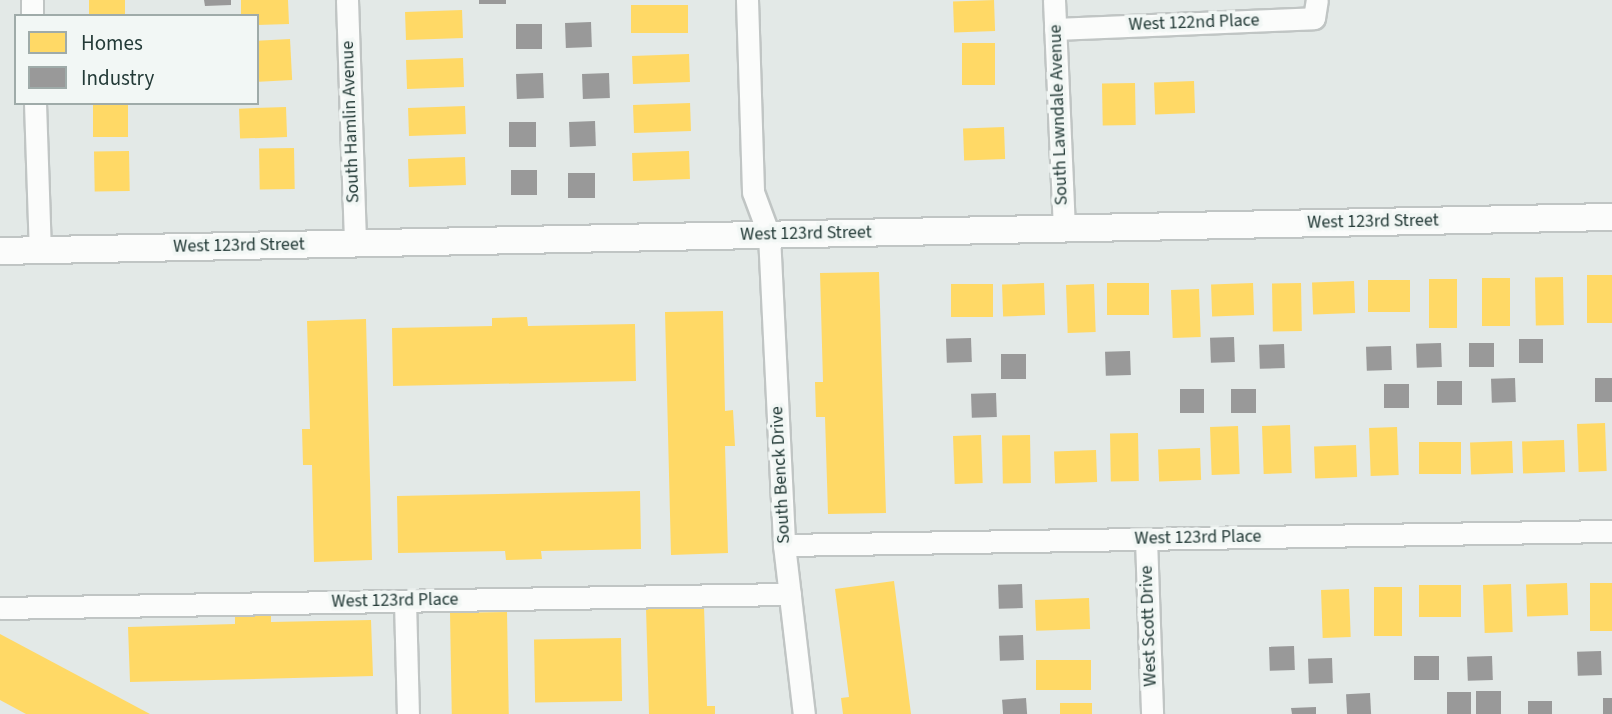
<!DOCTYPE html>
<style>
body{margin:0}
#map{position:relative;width:1612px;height:714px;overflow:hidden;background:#e3e9e7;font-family:"Source Sans 3",sans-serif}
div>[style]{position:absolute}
.homes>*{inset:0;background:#ffd966;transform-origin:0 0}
.industry>*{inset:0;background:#999;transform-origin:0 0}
.roads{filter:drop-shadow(2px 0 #c0c5c4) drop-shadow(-2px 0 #c0c5c4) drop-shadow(0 2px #c0c5c4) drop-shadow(0 -2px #c0c5c4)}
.minor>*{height:21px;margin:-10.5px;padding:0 10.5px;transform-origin:10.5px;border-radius:10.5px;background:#fbfcfb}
.tertiary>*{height:26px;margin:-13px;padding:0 13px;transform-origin:13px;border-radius:13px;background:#fbfcfb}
span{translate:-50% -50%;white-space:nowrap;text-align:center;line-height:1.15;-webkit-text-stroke:7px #f2f7f5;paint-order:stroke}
.street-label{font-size:18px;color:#233a37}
.legend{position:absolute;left:14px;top:14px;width:245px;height:91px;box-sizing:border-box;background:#f2f7f5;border:2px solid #9faba9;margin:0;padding:9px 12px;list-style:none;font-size:21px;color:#233a37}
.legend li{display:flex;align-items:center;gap:14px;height:35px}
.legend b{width:35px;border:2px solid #9faba9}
</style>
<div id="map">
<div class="homes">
<i style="left:89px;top:0;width:36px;height:16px"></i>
<i style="clip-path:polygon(241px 0,288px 0,289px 24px,257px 25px,257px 16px,241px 16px)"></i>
<i style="left:994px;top:0;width:31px;height:41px;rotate:88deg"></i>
<i style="left:688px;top:5px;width:28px;height:57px;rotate:90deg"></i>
<i style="left:462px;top:10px;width:28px;height:57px;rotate:88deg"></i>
<i style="left:290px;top:39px;width:41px;height:33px;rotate:87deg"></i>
<i style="left:962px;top:43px;width:33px;height:42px"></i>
<i style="left:689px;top:54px;width:28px;height:57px;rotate:88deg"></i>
<i style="left:463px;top:58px;width:29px;height:57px;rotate:88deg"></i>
<i style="left:1194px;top:81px;width:32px;height:40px;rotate:88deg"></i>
<i style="left:1135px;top:83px;width:42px;height:33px;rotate:89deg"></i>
<i style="left:93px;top:103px;width:35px;height:34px"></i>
<i style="left:690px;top:103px;width:28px;height:57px;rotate:88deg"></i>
<i style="left:465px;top:106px;width:28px;height:57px;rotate:88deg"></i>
<i style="left:286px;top:107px;width:30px;height:47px;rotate:88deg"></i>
<i style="left:1004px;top:127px;width:32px;height:41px;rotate:88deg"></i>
<i style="left:294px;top:148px;width:41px;height:35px;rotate:89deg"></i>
<i style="left:129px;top:151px;width:40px;height:35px;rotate:89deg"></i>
<i style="left:689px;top:151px;width:28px;height:57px;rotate:88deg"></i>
<i style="left:465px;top:157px;width:28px;height:57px;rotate:88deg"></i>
<i style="clip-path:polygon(879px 272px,886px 513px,828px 514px,825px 417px,816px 417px,815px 382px,823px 382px,820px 273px)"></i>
<i style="left:1612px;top:275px;width:48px;height:25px;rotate:90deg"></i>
<i style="left:1563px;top:277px;width:48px;height:28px;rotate:89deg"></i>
<i style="left:1482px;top:278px;width:28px;height:48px"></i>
<i style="left:1429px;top:279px;width:28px;height:49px"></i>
<i style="left:1410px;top:280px;width:32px;height:42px;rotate:90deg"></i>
<i style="left:1354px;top:281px;width:32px;height:42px;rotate:88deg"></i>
<i style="left:1044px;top:283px;width:32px;height:42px;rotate:88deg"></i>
<i style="left:1149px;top:283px;width:32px;height:42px;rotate:90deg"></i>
<i style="left:1253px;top:283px;width:32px;height:42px;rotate:88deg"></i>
<i style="left:1301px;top:283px;width:48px;height:29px;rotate:89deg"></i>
<i style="left:993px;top:284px;width:33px;height:42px;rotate:90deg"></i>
<i style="left:1094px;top:284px;width:48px;height:28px;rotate:88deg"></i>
<i style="left:1199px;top:289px;width:48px;height:28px;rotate:88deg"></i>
<i style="clip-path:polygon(723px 311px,725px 411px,733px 410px,735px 446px,725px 446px,728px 553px,671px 555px,665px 312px)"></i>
<i style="clip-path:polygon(527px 317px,528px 326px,635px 324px,636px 381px,393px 386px,392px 328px,492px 326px,492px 318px)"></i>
<i style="clip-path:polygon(366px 319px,372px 560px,314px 562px,312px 465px,303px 465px,302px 429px,310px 429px,307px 321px)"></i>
<i style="left:1605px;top:423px;width:48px;height:28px;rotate:88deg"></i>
<i style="left:1290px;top:425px;width:48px;height:28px;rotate:88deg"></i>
<i style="left:1238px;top:426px;width:48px;height:28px;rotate:88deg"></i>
<i style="left:1397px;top:427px;width:48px;height:28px;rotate:88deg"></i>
<i style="left:1138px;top:433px;width:48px;height:28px;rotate:89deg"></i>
<i style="left:981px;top:435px;width:48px;height:28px;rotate:88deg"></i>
<i style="left:1030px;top:435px;width:48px;height:28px;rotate:89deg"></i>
<i style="left:1564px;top:440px;width:32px;height:42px;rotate:88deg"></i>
<i style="left:1512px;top:441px;width:32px;height:42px;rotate:88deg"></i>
<i style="left:1461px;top:442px;width:32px;height:42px;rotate:90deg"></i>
<i style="left:1356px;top:445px;width:32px;height:42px;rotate:88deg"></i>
<i style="left:1200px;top:448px;width:32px;height:42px;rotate:88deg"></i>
<i style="left:1096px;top:450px;width:32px;height:42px;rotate:88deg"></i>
<i style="clip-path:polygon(640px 491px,641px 549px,541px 551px,542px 559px,506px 560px,505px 551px,398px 553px,397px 496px)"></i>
<i style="clip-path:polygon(894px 581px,911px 714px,843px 714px,841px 698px,849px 697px,835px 589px)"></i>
<i style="left:1567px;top:583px;width:32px;height:41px;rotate:88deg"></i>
<i style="left:1612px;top:583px;width:48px;height:22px;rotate:90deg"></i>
<i style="left:1511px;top:584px;width:48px;height:28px;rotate:88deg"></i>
<i style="left:1461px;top:585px;width:32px;height:42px;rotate:90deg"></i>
<i style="left:1374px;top:587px;width:28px;height:49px"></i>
<i style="left:1349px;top:589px;width:48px;height:28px;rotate:88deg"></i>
<i style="left:1089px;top:598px;width:31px;height:54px;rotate:88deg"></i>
<i style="clip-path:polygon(704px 606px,707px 706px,715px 706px,715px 714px,649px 714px,646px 608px)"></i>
<i style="left:507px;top:612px;width:102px;height:57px;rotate:89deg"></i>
<i style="clip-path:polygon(271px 614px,271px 622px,371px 620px,373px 676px,130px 682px,128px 627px,235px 624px,235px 615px)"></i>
<i style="clip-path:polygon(0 634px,150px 714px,26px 714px,0 700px)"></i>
<i style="left:621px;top:638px;width:63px;height:87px;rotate:89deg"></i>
<i style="left:1036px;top:660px;width:55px;height:30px"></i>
<i style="left:1092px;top:703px;width:11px;height:32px;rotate:90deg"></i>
</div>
<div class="industry">
<i style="clip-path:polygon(204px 0,231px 0,231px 5px,205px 6px)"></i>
<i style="left:479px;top:0;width:27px;height:4px"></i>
<i style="left:591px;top:22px;width:25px;height:26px;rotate:88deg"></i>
<i style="left:516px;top:24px;width:26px;height:25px"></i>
<i style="left:543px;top:73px;width:25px;height:27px;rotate:88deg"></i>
<i style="left:609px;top:73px;width:25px;height:27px;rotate:88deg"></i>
<i style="left:595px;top:121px;width:25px;height:26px;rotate:88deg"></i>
<i style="left:536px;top:122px;width:25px;height:27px;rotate:90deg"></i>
<i style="left:511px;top:170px;width:26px;height:25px"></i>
<i style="left:568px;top:173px;width:27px;height:25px"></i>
<i style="left:1234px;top:337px;width:25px;height:24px;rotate:88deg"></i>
<i style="left:971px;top:338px;width:24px;height:25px;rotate:88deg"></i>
<i style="left:1519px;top:339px;width:24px;height:24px"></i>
<i style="left:1441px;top:343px;width:24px;height:25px;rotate:88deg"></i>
<i style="left:1494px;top:343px;width:24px;height:25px;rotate:90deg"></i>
<i style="left:1284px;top:344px;width:24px;height:25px;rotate:88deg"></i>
<i style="left:1391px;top:346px;width:24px;height:25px;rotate:88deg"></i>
<i style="left:1130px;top:351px;width:24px;height:25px;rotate:88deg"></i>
<i style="left:1001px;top:354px;width:25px;height:25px"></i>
<i style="left:1515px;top:378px;width:24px;height:24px;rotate:88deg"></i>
<i style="left:1612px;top:378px;width:24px;height:17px;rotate:90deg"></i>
<i style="left:1462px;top:381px;width:24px;height:25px;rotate:90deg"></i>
<i style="left:1384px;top:384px;width:25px;height:24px"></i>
<i style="left:1180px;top:389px;width:24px;height:24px"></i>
<i style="left:1256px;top:389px;width:24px;height:25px;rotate:90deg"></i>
<i style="left:996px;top:393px;width:24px;height:25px;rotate:88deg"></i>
<i style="left:1022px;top:584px;width:24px;height:24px;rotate:88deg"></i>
<i style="left:1023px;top:635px;width:25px;height:24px;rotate:88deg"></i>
<i style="left:1294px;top:646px;width:24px;height:25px;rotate:88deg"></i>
<i style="left:1601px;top:651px;width:24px;height:24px;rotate:88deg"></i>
<i style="left:1439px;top:656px;width:24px;height:25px;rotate:90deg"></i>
<i style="left:1492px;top:656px;width:24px;height:25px;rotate:88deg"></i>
<i style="left:1332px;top:658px;width:25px;height:24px;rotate:88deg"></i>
<i style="left:1501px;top:691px;width:23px;height:25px;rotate:90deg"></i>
<i style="left:1447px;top:692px;width:24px;height:22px"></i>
<i style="left:1370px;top:693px;width:21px;height:24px;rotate:87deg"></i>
<i style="left:1026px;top:698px;width:16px;height:24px;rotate:86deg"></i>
<i style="left:1603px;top:698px;width:9px;height:16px"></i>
<i style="left:1552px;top:701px;width:13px;height:24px;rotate:90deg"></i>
<i style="clip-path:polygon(1316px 707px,1316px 714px,1292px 714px,1291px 708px)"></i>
</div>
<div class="roads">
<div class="minor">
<i style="left:32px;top:0;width:16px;rotate:90deg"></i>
<i style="left:347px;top:0;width:244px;rotate:88.1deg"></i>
<i style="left:747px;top:0;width:192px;rotate:88.2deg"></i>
<i style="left:753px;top:192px;width:46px;rotate:69.6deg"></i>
<i style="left:769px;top:235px;width:310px;rotate:87.2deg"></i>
<i style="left:784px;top:545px;width:170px;rotate:83.3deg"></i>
<i style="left:1054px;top:0;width:229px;rotate:87.5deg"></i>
<i style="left:1055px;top:29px;width:259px;rotate:-2.4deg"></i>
<i style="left:1314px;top:18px;width:18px;rotate:-81deg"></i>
<i style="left:35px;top:103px;width:148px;rotate:88.1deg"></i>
<i style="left:1146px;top:539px;width:175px;rotate:88deg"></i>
<i style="left:784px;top:545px;width:828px;rotate:-0.97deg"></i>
<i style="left:405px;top:601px;width:113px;rotate:88.5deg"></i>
<i style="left:0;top:608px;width:790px;rotate:-1.02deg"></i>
</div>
<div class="tertiary">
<i style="left:0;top:251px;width:1612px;rotate:-1.21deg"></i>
</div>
</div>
<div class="street-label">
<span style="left:1194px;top:23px;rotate:-2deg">West 122nd Place</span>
<span style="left:1059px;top:115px;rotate:-92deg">South Lawndale Avenue</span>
<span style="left:351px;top:122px;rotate:-92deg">South Hamlin Avenue</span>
<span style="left:1373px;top:222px;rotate:-1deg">West 123rd Street</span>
<span style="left:806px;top:234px;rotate:-1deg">West 123rd Street</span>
<span style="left:239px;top:246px;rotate:-1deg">West 123rd Street</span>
<span style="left:781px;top:475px;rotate:-93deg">South Benck Drive</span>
<span style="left:1198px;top:538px;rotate:-1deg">West 123rd Place</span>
<span style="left:395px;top:601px;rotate:-1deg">West 123rd Place</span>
<span style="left:1149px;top:626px;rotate:-92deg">West Scott Drive</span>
</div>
<ul class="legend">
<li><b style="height:19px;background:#ffd966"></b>Homes</li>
<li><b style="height:19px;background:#999"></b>Industry</li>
</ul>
</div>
